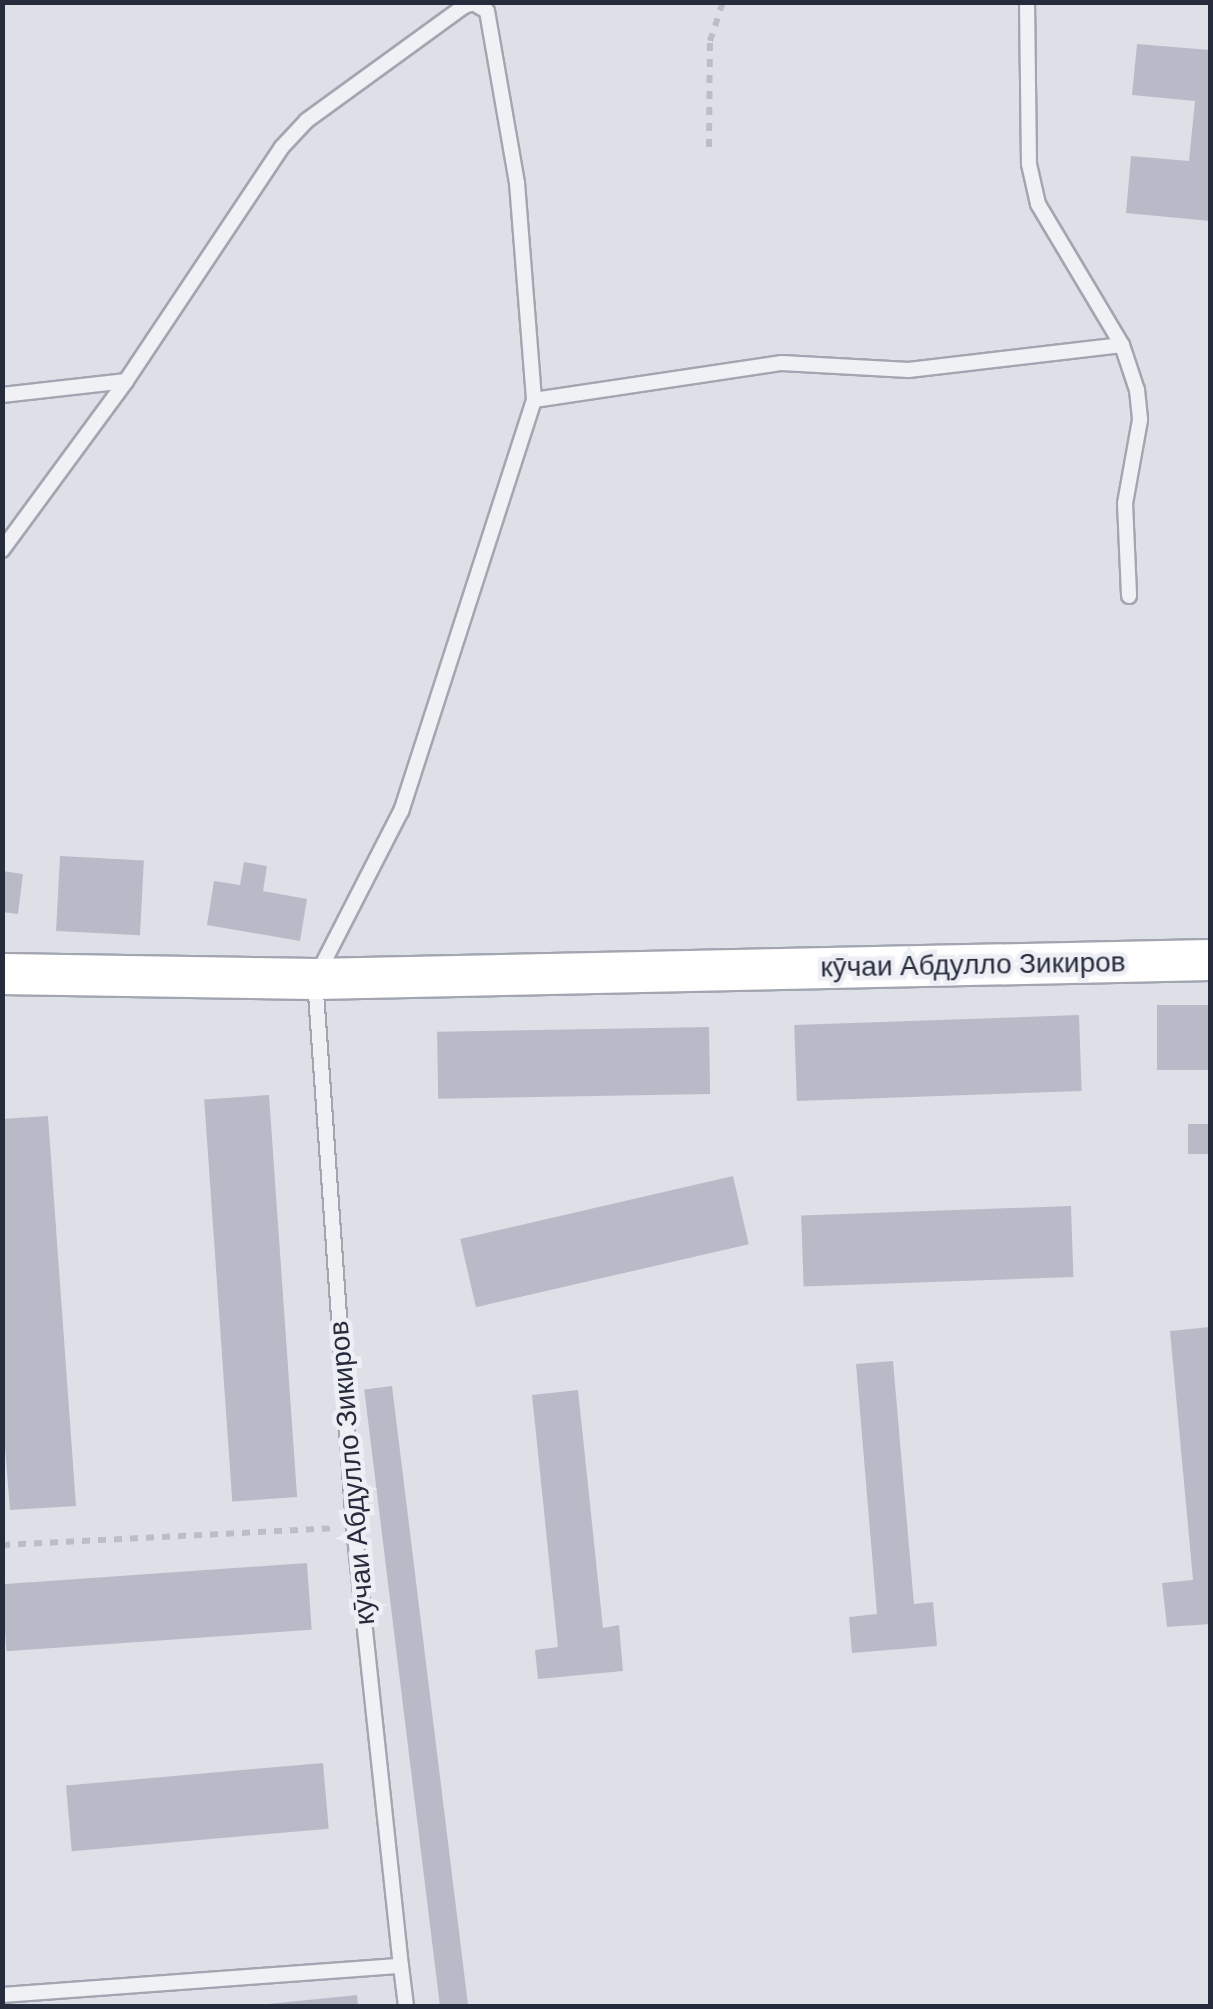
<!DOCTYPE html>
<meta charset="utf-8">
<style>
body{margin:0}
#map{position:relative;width:1213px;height:2009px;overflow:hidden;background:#dde0e7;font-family:"DM Sans",sans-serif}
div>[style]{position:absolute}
.building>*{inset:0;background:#b8bbc7;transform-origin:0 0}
.path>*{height:6px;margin-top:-3px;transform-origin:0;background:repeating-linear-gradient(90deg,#bcbec5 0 8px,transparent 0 16px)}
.roads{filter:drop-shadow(2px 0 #a3a6b1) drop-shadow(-2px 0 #a3a6b1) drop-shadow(0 2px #a3a6b1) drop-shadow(0 -2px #a3a6b1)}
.lane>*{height:14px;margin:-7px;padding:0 7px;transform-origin:7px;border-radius:7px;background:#f0f1f5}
.secondary>*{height:40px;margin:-20px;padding:0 20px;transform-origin:20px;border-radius:20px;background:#fff}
span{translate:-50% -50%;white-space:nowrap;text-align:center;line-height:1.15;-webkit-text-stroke:9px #edeff5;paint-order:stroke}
.street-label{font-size:28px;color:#272c3d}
.frame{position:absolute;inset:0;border:5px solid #272c3d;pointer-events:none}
</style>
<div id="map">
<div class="building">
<i style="clip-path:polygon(1137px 44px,1210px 50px,1210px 221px,1126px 213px,1131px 156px,1189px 161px,1195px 101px,1132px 95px)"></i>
<i style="left:60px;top:856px;width:84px;height:75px;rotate:3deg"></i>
<i style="clip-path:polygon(244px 862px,267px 866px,263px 891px,307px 899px,300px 941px,207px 925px,214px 881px,240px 885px)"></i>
<i style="clip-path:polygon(2px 871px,23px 874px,18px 914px,2px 912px)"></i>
<i style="left:1210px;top:1005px;width:65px;height:53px;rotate:90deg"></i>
<i style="left:1079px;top:1015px;width:76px;height:285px;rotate:88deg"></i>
<i style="left:709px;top:1027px;width:67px;height:272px;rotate:89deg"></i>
<i style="left:269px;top:1095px;width:403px;height:65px;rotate:86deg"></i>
<i style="clip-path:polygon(48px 1116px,76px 1506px,10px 1510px,2px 1410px,2px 1119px)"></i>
<i style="left:1210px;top:1124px;width:30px;height:22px;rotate:90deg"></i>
<i style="left:733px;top:1176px;width:70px;height:280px;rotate:77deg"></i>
<i style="left:1071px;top:1206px;width:71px;height:270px;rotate:88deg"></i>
<i style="clip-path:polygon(1210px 1327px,1210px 1624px,1167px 1627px,1162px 1583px,1193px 1580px,1170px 1331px)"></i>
<i style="clip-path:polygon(893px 1361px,914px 1604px,933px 1602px,937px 1646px,852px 1653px,849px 1617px,877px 1614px,856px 1364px)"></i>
<i style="left:392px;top:1386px;width:624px;height:28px;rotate:83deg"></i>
<i style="clip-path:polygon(578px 1390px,603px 1628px,619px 1625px,623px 1671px,538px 1679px,535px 1650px,558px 1647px,532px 1395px)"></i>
<i style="left:307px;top:1563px;width:67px;height:306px;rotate:86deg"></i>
<i style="left:323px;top:1763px;width:66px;height:258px;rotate:85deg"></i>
<i style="clip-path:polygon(357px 1995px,358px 2006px,268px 2006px,268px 2004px)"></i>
</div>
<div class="path">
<i style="left:709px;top:147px;width:106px;rotate:-89.5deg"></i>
<i style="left:710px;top:41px;width:41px;rotate:-71.6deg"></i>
<i style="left:2px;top:1545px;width:330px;rotate:-2.9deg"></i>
</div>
<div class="roads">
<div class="lane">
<i style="left:1122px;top:345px;width:47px;rotate:71.6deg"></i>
<i style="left:1137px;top:390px;width:30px;rotate:84deg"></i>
<i style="left:1140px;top:420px;width:84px;rotate:100.2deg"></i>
<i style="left:1125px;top:503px;width:93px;rotate:87.5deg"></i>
<i style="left:2px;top:395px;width:125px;rotate:-6.4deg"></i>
<i style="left:534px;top:400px;width:251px;rotate:-8.5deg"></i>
<i style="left:782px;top:363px;width:127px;rotate:3.2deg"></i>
<i style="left:909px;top:370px;width:214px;rotate:-6.7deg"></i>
<i style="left:1122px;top:345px;width:164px;rotate:-120.8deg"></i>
<i style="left:1038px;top:204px;width:41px;rotate:-102.7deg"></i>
<i style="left:1029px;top:164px;width:162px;rotate:-90.7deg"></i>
<i style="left:2px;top:550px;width:210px;rotate:-53.7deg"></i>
<i style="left:126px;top:381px;width:281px;rotate:-56.3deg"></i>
<i style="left:282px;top:147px;width:35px;rotate:-47deg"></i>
<i style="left:306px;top:121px;width:195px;rotate:-36deg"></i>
<i style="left:464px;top:6px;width:9px;rotate:-18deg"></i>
<i style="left:473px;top:3px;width:16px;rotate:30deg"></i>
<i style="left:487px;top:11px;width:175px;rotate:80.1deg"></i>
<i style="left:517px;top:183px;width:218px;rotate:85.5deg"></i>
<i style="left:534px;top:400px;width:432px;rotate:107.9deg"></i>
<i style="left:401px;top:811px;width:189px;rotate:117.1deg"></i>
<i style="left:315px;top:979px;width:549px;rotate:85.93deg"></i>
<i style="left:354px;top:1527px;width:442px;rotate:83.9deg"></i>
<i style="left:2px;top:1995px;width:400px;rotate:-4.2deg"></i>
<i style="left:401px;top:1966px;width:40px;rotate:82.9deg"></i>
</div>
<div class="secondary">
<i style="left:2px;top:974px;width:313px;rotate:0.9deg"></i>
<i style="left:315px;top:979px;width:895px;rotate:-1.22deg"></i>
</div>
</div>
<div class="street-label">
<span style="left:973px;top:965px;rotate:-1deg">кӯчаи Абдулло Зикиров</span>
<span style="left:352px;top:1473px;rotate:-95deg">кӯчаи Абдулло Зикиров</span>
</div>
<div class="frame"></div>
</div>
